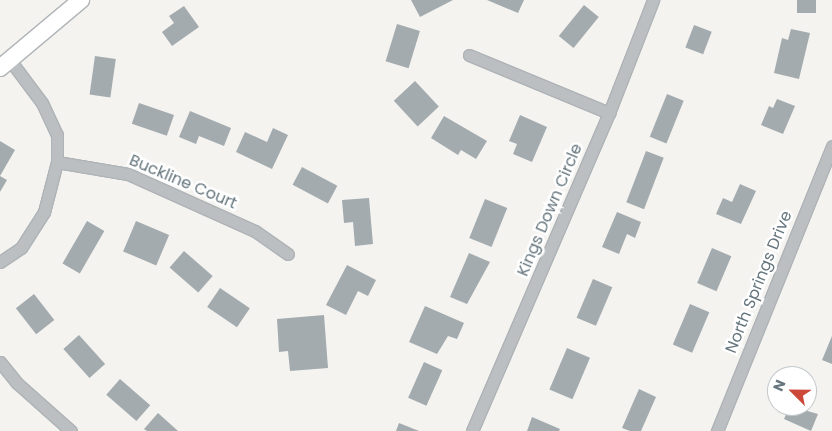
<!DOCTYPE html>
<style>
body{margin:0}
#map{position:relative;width:832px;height:431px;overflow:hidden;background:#f4f3f0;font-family:Poppins,sans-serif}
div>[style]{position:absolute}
.building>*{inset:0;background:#a3abaf;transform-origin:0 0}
.roads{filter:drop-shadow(1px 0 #aeb3b6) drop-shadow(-1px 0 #aeb3b6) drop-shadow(0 1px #aeb3b6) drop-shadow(0 -1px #aeb3b6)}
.street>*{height:11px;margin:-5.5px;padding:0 5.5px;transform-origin:5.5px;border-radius:5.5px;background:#bbbfc2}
.secondary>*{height:16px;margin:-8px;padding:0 8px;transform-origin:8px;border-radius:8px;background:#fff}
span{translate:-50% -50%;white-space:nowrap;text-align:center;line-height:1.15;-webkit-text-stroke:5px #fff;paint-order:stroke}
.street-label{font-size:16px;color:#66767e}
.north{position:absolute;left:767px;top:366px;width:50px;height:50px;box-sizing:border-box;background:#fff;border:1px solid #c2c8cb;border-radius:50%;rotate:293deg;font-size:14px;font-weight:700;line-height:20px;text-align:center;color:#66767e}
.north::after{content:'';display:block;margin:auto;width:18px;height:22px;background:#cc4838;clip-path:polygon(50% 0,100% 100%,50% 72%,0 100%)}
</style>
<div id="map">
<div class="building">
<i style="clip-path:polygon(411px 0,453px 0,420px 17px)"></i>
<i style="clip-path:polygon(487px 0,524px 0,518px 13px)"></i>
<i style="left:797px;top:0;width:19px;height:13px"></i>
<i style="left:584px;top:5px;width:19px;height:40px;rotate:39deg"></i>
<i style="clip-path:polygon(184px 6px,199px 27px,172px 46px,162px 32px,174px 23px,169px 16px)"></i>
<i style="left:397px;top:24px;width:24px;height:39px;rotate:17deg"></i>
<i style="left:694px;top:25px;width:19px;height:24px;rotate:21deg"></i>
<i style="clip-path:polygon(791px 29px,810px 33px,799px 79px,774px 73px,782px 38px,788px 40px)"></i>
<i style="left:95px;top:56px;width:21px;height:39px;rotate:8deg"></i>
<i style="left:415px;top:81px;width:35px;height:29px;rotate:47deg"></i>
<i style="left:667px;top:94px;width:18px;height:46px;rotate:22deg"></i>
<i style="clip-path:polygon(777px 99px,795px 106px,783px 134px,761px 125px,769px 106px,773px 108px)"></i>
<i style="left:139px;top:103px;width:37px;height:22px;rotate:19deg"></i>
<i style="clip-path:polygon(190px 111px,231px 128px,224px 146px,199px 136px,196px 144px,179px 137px)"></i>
<i style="clip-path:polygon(520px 115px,547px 127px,532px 162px,513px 154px,517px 144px,509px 141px)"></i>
<i style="clip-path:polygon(444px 116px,487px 141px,476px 159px,461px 150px,458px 155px,431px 138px)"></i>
<i style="clip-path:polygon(273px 128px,288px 135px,272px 169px,236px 152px,245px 132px,267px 142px)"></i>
<i style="clip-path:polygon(0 141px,15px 150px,0 176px,7px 180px,0 192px)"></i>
<i style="left:646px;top:151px;width:19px;height:55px;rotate:21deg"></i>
<i style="left:302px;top:167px;width:40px;height:20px;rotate:28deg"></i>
<i style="clip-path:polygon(740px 184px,756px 191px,741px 224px,716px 214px,723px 198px,732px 202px)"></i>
<i style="clip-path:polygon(369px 198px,373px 244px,355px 246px,353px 222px,344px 223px,342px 200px)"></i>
<i style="left:485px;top:199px;width:24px;height:42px;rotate:22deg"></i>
<i style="clip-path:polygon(617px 212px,641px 222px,635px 238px,627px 234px,619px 254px,602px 247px)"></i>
<i style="left:87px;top:221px;width:20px;height:49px;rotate:30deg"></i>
<i style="left:136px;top:221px;width:36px;height:33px;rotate:23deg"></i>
<i style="left:712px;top:248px;width:21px;height:38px;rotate:23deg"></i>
<i style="left:184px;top:251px;width:38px;height:22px;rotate:41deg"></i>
<i style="clip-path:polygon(469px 253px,490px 262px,467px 304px,450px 297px)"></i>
<i style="clip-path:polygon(347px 265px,376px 280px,368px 296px,358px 291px,346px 315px,326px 305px)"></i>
<i style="left:593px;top:279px;width:21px;height:42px;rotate:23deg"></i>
<i style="left:220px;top:288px;width:36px;height:23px;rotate:34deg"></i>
<i style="left:34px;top:294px;width:33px;height:23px;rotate:52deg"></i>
<i style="left:690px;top:304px;width:21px;height:44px;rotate:23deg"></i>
<i style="clip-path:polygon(425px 306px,464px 323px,457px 339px,448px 336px,437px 354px,409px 342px)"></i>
<i style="clip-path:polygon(324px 315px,328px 368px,290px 371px,288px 351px,279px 352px,277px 319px)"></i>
<i style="left:79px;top:335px;width:39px;height:21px;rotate:48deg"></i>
<i style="clip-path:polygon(832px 336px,832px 364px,822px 360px)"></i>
<i style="left:567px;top:348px;width:25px;height:45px;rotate:23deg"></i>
<i style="left:424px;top:362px;width:20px;height:39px;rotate:24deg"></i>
<i style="left:120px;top:379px;width:40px;height:21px;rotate:41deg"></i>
<i style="clip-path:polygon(639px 389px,656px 397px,641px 431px,630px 431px,622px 428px)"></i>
<i style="clip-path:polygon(790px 406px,818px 414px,811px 431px,784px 419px)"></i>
<i style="clip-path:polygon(158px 413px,178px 431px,147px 431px,144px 429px)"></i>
<i style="clip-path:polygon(532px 417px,560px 429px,559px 431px,527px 431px)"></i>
<i style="clip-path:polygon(399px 423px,419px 431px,396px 431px)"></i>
</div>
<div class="roads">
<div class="street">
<i style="left:469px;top:55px;width:152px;rotate:22.5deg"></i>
<i style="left:57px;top:162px;width:72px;rotate:9.6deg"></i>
<i style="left:128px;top:174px;width:139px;rotate:24.2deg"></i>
<i style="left:255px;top:231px;width:40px;rotate:34.9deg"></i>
<i style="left:0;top:262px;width:25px;rotate:-34deg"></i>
<i style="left:21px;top:248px;width:43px;rotate:-57.4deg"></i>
<i style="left:44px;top:212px;width:52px;rotate:-75.4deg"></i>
<i style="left:57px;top:162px;width:27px;rotate:-90deg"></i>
<i style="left:57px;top:135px;width:35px;rotate:-115deg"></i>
<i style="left:42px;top:103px;width:54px;rotate:-126.7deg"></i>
<i style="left:0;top:362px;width:27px;rotate:51deg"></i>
<i style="left:17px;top:383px;width:72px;rotate:41.6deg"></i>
<i style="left:472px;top:431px;width:346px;rotate:-66.7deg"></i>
<i style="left:609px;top:113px;width:121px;rotate:-68.7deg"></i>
<i style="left:717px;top:431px;width:307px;rotate:-68deg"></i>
</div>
<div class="secondary">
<i style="left:0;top:68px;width:106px;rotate:-40deg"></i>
</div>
</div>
<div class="street-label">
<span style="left:183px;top:182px;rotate:23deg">Buckline Court</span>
<span style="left:550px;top:210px;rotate:-67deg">Kings Down Circle</span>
<span style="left:759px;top:282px;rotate:-68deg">North Springs Drive</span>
</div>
<div class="north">N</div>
</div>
